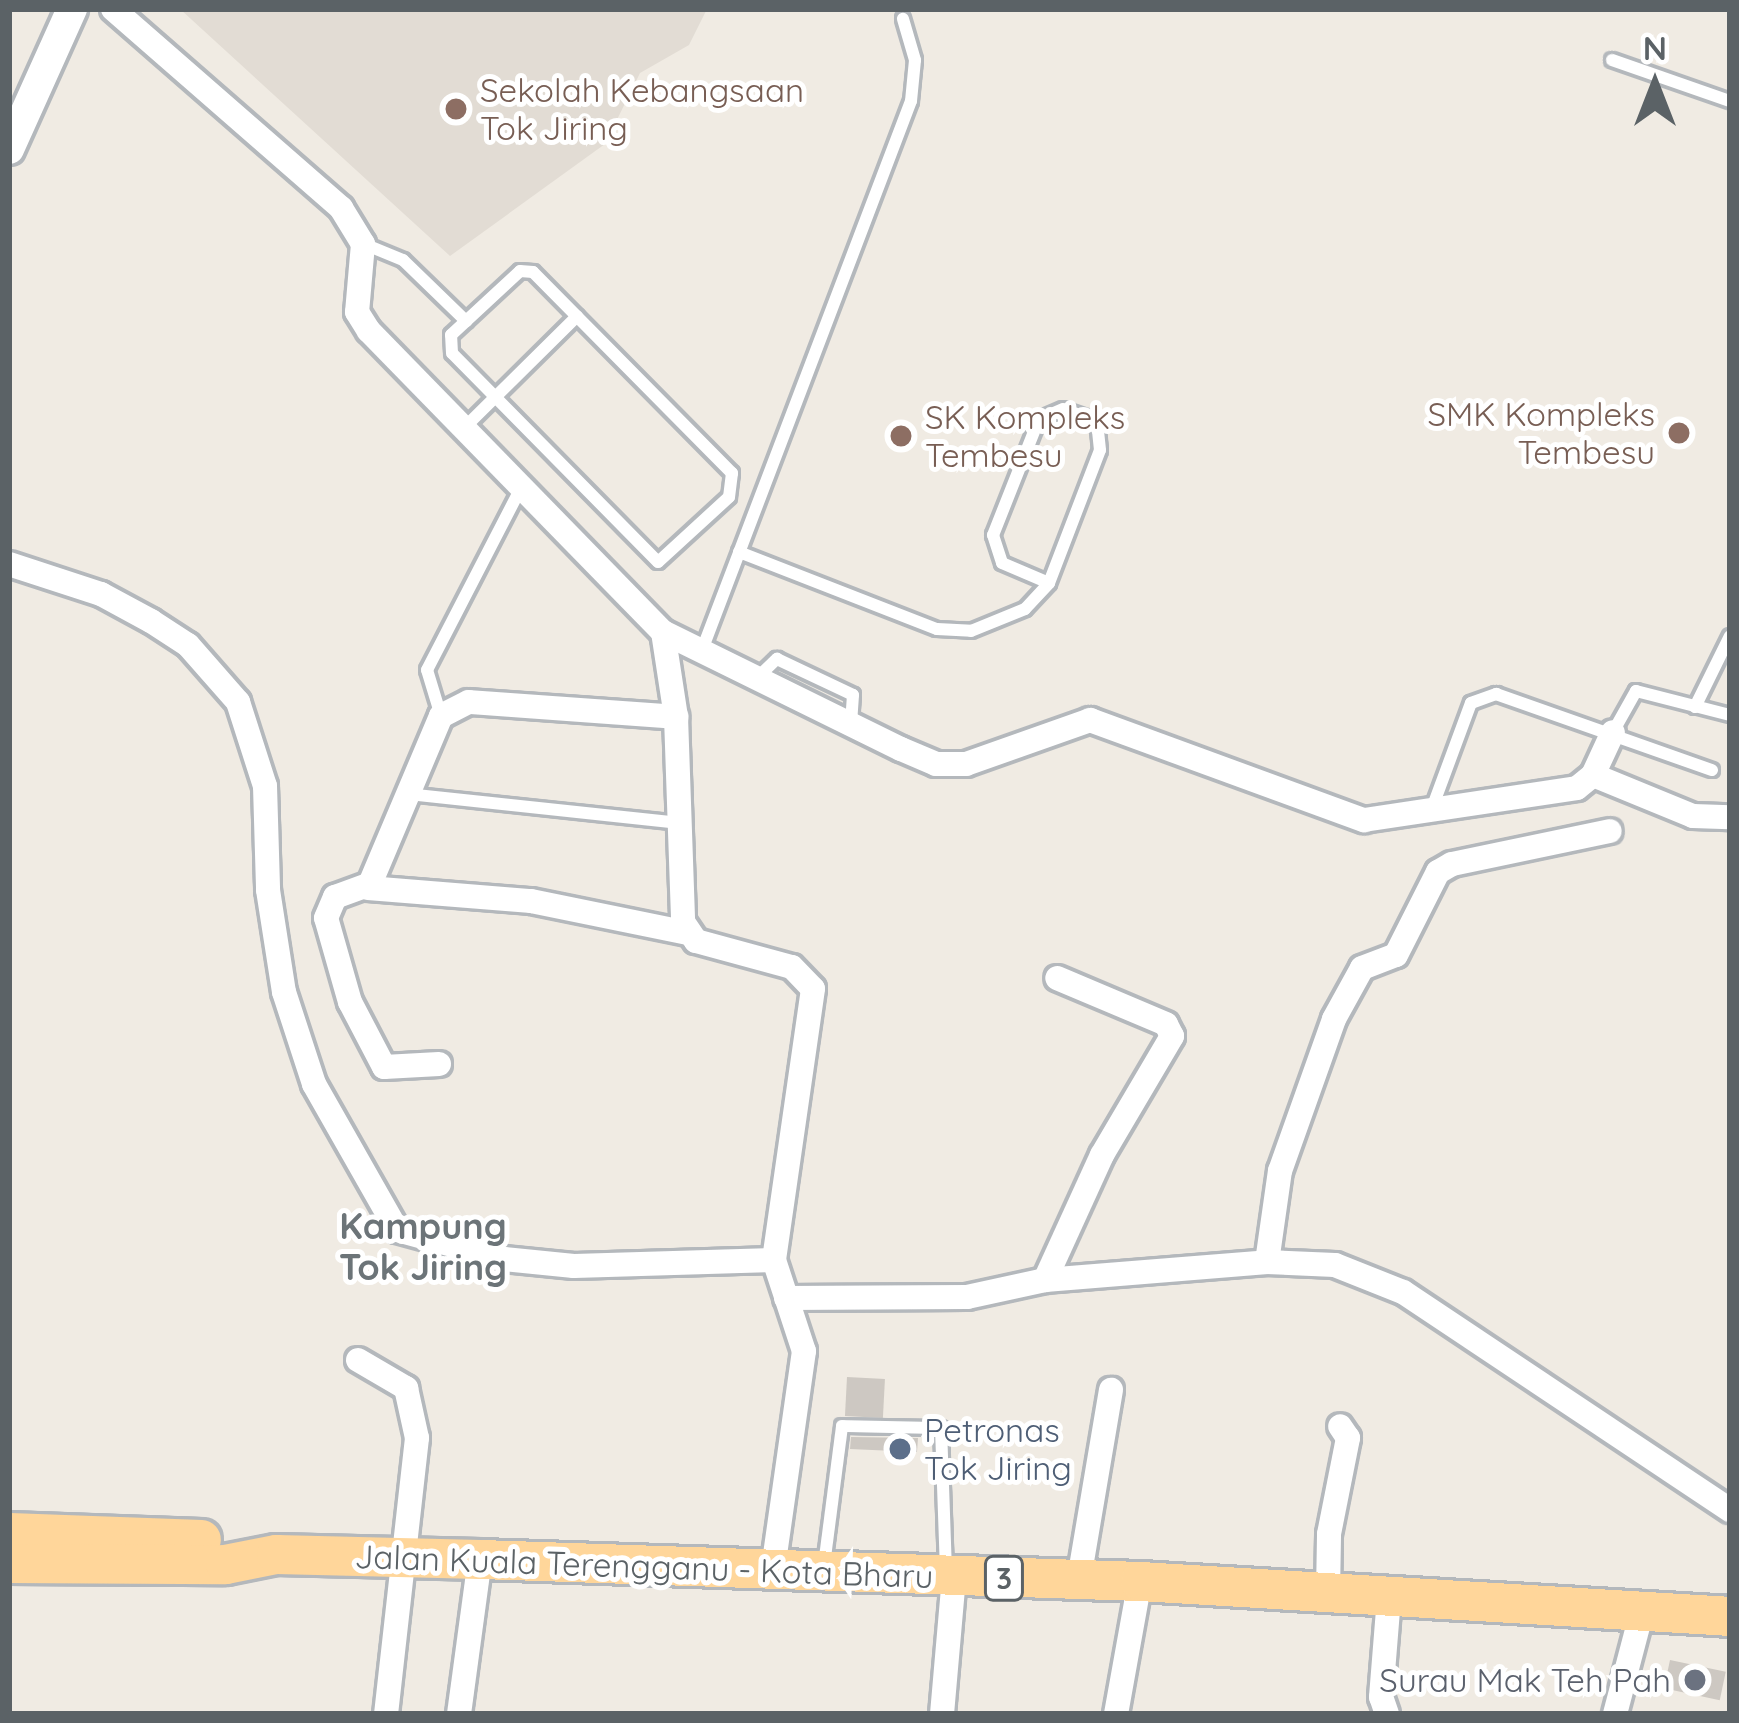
<!DOCTYPE html>
<style>
body{margin:0}
#map{position:relative;width:1739px;height:1723px;overflow:hidden;background:#f0ebe3;font-family:Quicksand,sans-serif}
div>[style]{position:absolute}
.education>*{inset:0;background:#e2dcd4}
.building>*{inset:0;background:#cdc8c2;transform-origin:0 0}
.roads{filter:drop-shadow(3px 0 #b4b8bc) drop-shadow(-3px 0 #b4b8bc) drop-shadow(0 3px #b4b8bc) drop-shadow(0 -3px #b4b8bc)}
.service>*{height:12px;margin:-6px;padding:0 6px;transform-origin:6px;border-radius:6px;background:#fff}
.minor>*{height:24px;margin:-12px;padding:0 12px;transform-origin:12px;border-radius:12px;background:#fff}
.tertiary>*{height:30px;margin:-15px;padding:0 15px;transform-origin:15px;border-radius:15px;background:#fff}
.trunk>*{height:39px;margin:-19.5px;padding:0 19.5px;transform-origin:19.5px;border-radius:19.5px;background:#ffd69a}
.dots>*{width:33px;height:33px;translate:-50% -50%;box-sizing:border-box;border:6px solid #fff;border-radius:50%}
span{translate:-50% -50%;white-space:nowrap;text-align:center;line-height:1.15;-webkit-text-stroke:10px #fff;paint-order:stroke}
.shield-label span{padding:3px 9px;background:#fff;border:3px solid;border-radius:9px;-webkit-text-stroke-width:0}
.shield-label{font-size:30px;color:#5b6266;font-weight:700}
.education-label{font-size:33px;color:#785e54}
.left{translate:0 -50%;text-align:left}
.right{translate:-100% -50%;text-align:right}
.service-label{font-size:33px;color:#4e5e75}
.street-label{font-size:33px;color:#5b6266}
.worship-label{font-size:33px;color:#5b616d}
.neighbourhood-label{font-size:36px;color:#6c7478;font-weight:700}
.frame{position:absolute;inset:0;border:12px solid #5b6266;pointer-events:none}
.north{position:absolute;left:1595px;top:24px;width:120px;height:120px;-webkit-text-stroke:9px #fff;paint-order:stroke;rotate:0deg;font-size:33px;font-weight:700;line-height:48px;text-align:center;color:#5b6266}
.north::after{content:'';display:block;margin:auto;width:42px;height:54px;background:#5b6266;clip-path:polygon(50% 0,100% 100%,50% 72%,0 100%)}
</style>
<div id="map">
<div class="education">
<i style="clip-path:polygon(180px 9px,707px 9px,689px 45px,640px 73px,605px 144px,450px 256px)"></i>
</div>
<div class="building">
<i style="left:847px;top:1377px;width:38px;height:39px;rotate:3deg"></i>
<i style="clip-path:polygon(851px 1437px,918px 1438px,917px 1452px,850px 1449px)"></i>
<i style="left:1670px;top:1660px;width:57px;height:29px;rotate:12deg"></i>
</div>
<div class="roads">
<div class="service">
<i style="left:1612px;top:60px;width:125px;rotate:19.2deg"></i>
<i style="left:364px;top:244px;width:42px;rotate:22.3deg"></i>
<i style="left:403px;top:260px;width:88px;rotate:44.1deg"></i>
<i style="left:520px;top:271px;width:13px;rotate:4deg"></i>
<i style="left:533px;top:272px;width:283px;rotate:45.3deg"></i>
<i style="left:732px;top:473px;width:24px;rotate:97deg"></i>
<i style="left:729px;top:497px;width:96px;rotate:137.5deg"></i>
<i style="left:658px;top:562px;width:293px;rotate:-134.6deg"></i>
<i style="left:452px;top:353px;width:18px;rotate:-93deg"></i>
<i style="left:451px;top:335px;width:94px;rotate:-42.8deg"></i>
<i style="left:464px;top:428px;width:159px;rotate:-44.7deg"></i>
<i style="left:739px;top:552px;width:212px;rotate:21.3deg"></i>
<i style="left:937px;top:629px;width:34px;rotate:3deg"></i>
<i style="left:971px;top:631px;width:58px;rotate:-22.2deg"></i>
<i style="left:1025px;top:609px;width:35px;rotate:-47deg"></i>
<i style="left:1049px;top:583px;width:142px;rotate:-69deg"></i>
<i style="left:1100px;top:450px;width:29px;rotate:-96deg"></i>
<i style="left:1097px;top:421px;width:36px;rotate:-161deg"></i>
<i style="left:1063px;top:409px;width:26px;rotate:157deg"></i>
<i style="left:1039px;top:419px;width:125px;rotate:111.6deg"></i>
<i style="left:993px;top:535px;width:29px;rotate:72deg"></i>
<i style="left:1002px;top:563px;width:51px;rotate:23.1deg"></i>
<i style="left:702px;top:650px;width:587px;rotate:-69.16deg"></i>
<i style="left:911px;top:101px;width:41px;rotate:-84.4deg"></i>
<i style="left:915px;top:60px;width:43px;rotate:-106.3deg"></i>
<i style="left:757px;top:678px;width:28px;rotate:-44deg"></i>
<i style="left:777px;top:659px;width:84px;rotate:25.3deg"></i>
<i style="left:853px;top:695px;width:30px;rotate:94deg"></i>
<i style="left:1695px;top:707px;width:79px;rotate:-63.8deg"></i>
<i style="left:441px;top:716px;width:48px;rotate:-106.9deg"></i>
<i style="left:427px;top:670px;width:205px;rotate:-62.7deg"></i>
<i style="left:1613px;top:732px;width:47px;rotate:-60.7deg"></i>
<i style="left:1636px;top:691px;width:97px;rotate:14.3deg"></i>
<i style="left:408px;top:794px;width:272px;rotate:6.1deg"></i>
<i style="left:1431px;top:811px;width:115px;rotate:-69.7deg"></i>
<i style="left:1471px;top:703px;width:27px;rotate:-20deg"></i>
<i style="left:1496px;top:694px;width:229px;rotate:19.4deg"></i>
<i style="left:824px;top:1565px;width:140px;rotate:-82.6deg"></i>
<i style="left:842px;top:1426px;width:99px;rotate:1.2deg"></i>
<i style="left:941px;top:1428px;width:141px;rotate:88deg"></i>
</div>
<div class="minor">
<i style="left:113px;top:9px;width:303px;rotate:41.1deg"></i>
<i style="left:341px;top:208px;width:42px;rotate:58.6deg"></i>
<i style="left:363px;top:244px;width:68px;rotate:95deg"></i>
<i style="left:357px;top:312px;width:22px;rotate:58deg"></i>
<i style="left:369px;top:331px;width:421px;rotate:45.7deg"></i>
<i style="left:663px;top:632px;width:265px;rotate:26.2deg"></i>
<i style="left:901px;top:749px;width:38px;rotate:23deg"></i>
<i style="left:936px;top:764px;width:30px"></i>
<i style="left:966px;top:764px;width:132px;rotate:-19.5deg"></i>
<i style="left:1090px;top:720px;width:292px;rotate:20.1deg"></i>
<i style="left:1364px;top:820px;width:215px;rotate:-8.5deg"></i>
<i style="left:1577px;top:788px;width:21px;rotate:-39deg"></i>
<i style="left:1593px;top:775px;width:47px;rotate:-65.1deg"></i>
<i style="left:9px;top:564px;width:97px;rotate:18.1deg"></i>
<i style="left:101px;top:594px;width:57px;rotate:28.4deg"></i>
<i style="left:151px;top:621px;width:44px;rotate:33deg"></i>
<i style="left:188px;top:645px;width:76px;rotate:48.7deg"></i>
<i style="left:238px;top:702px;width:88px;rotate:72.2deg"></i>
<i style="left:265px;top:786px;width:104px;rotate:88.3deg"></i>
<i style="left:268px;top:890px;width:103px;rotate:81.1deg"></i>
<i style="left:284px;top:992px;width:97px;rotate:71.9deg"></i>
<i style="left:314px;top:1084px;width:168px;rotate:60.4deg"></i>
<i style="left:397px;top:1230px;width:111px;rotate:15.2deg"></i>
<i style="left:504px;top:1259px;width:70px;rotate:5.7deg"></i>
<i style="left:574px;top:1266px;width:200px;rotate:-1.7deg"></i>
<i style="left:663px;top:632px;width:86px;rotate:81.3deg"></i>
<i style="left:676px;top:717px;width:205px;rotate:88deg"></i>
<i style="left:683px;top:922px;width:23px;rotate:56deg"></i>
<i style="left:696px;top:941px;width:99px;rotate:15.2deg"></i>
<i style="left:792px;top:967px;width:30px;rotate:46deg"></i>
<i style="left:813px;top:989px;width:274px;rotate:98.2deg"></i>
<i style="left:774px;top:1260px;width:96px;rotate:71.8deg"></i>
<i style="left:804px;top:1351px;width:221px;rotate:98.1deg"></i>
<i style="left:1593px;top:775px;width:108px;rotate:22.3deg"></i>
<i style="left:1693px;top:816px;width:37px;rotate:2deg"></i>
<i style="left:368px;top:888px;width:164px;rotate:4.6deg"></i>
<i style="left:531px;top:901px;width:160px;rotate:11.5deg"></i>
<i style="left:439px;top:1064px;width:55px;rotate:176.9deg"></i>
<i style="left:384px;top:1067px;width:73px;rotate:-117.6deg"></i>
<i style="left:350px;top:1002px;width:87px;rotate:-105.9deg"></i>
<i style="left:326px;top:918px;width:23px;rotate:-67deg"></i>
<i style="left:335px;top:897px;width:37px;rotate:-20deg"></i>
<i style="left:370px;top:884px;width:182px;rotate:-67.1deg"></i>
<i style="left:441px;top:716px;width:31px;rotate:-27deg"></i>
<i style="left:469px;top:702px;width:208px;rotate:4.1deg"></i>
<i style="left:1267px;top:1262px;width:92px;rotate:-81.9deg"></i>
<i style="left:1280px;top:1171px;width:161px;rotate:-70.4deg"></i>
<i style="left:1334px;top:1019px;width:58px;rotate:-61.2deg"></i>
<i style="left:1362px;top:968px;width:36px;rotate:-21deg"></i>
<i style="left:1396px;top:955px;width:93px;rotate:-63.2deg"></i>
<i style="left:1438px;top:872px;width:16px;rotate:-30deg"></i>
<i style="left:1452px;top:864px;width:161px;rotate:-11.8deg"></i>
<i style="left:1045px;top:1280px;width:137px;rotate:-65.5deg"></i>
<i style="left:1102px;top:1155px;width:138px;rotate:-59.5deg"></i>
<i style="left:1172px;top:1036px;width:13px;rotate:-117deg"></i>
<i style="left:1166px;top:1024px;width:118px;rotate:-157.1deg"></i>
<i style="left:786px;top:1298px;width:181px;rotate:-0.3deg"></i>
<i style="left:967px;top:1297px;width:80px;rotate:-12.3deg"></i>
<i style="left:1045px;top:1280px;width:223px;rotate:-4.6deg"></i>
<i style="left:1267px;top:1262px;width:68px;rotate:2.5deg"></i>
<i style="left:1335px;top:1265px;width:73px;rotate:21.7deg"></i>
<i style="left:1403px;top:1292px;width:393px;rotate:33.7deg"></i>
<i style="left:358px;top:1360px;width:56px;rotate:30.3deg"></i>
<i style="left:406px;top:1388px;width:51px;rotate:77.6deg"></i>
<i style="left:417px;top:1438px;width:278px;rotate:96.4deg"></i>
<i style="left:1079px;top:1579px;width:192px;rotate:-80.4deg"></i>
<i style="left:1328px;top:1593px;width:59px;rotate:-89deg"></i>
<i style="left:1329px;top:1534px;width:98px;rotate:-78.8deg"></i>
<i style="left:1348px;top:1438px;width:14px;rotate:-124deg"></i>
<i style="left:459px;top:1714px;width:156px;rotate:-82.3deg"></i>
<i style="left:942px;top:1714px;width:138px;rotate:-85deg"></i>
<i style="left:1116px;top:1714px;width:135px;rotate:-79.8deg"></i>
<i style="left:1387px;top:1714px;width:18px;rotate:-109deg"></i>
<i style="left:1381px;top:1697px;width:100px;rotate:-85.4deg"></i>
<i style="left:1615px;top:1714px;width:106px;rotate:-75.3deg"></i>
</div>
<div class="tertiary">
<i style="left:9px;top:149px;width:154px;rotate:-65.8deg"></i>
</div>
<div class="trunk">
<i style="left:9px;top:1532px;width:192px;rotate:2.1deg"></i>
<i style="left:9px;top:1563px;width:216px;rotate:0.3deg"></i>
<i style="left:225px;top:1564px;width:52px;rotate:-11.1deg"></i>
<i style="left:276px;top:1554px;width:204px;rotate:1.4deg"></i>
<i style="left:480px;top:1559px;width:660px;rotate:1.91deg"></i>
<i style="left:1140px;top:1581px;width:591px;rotate:3.39deg"></i>
</div>
</div>
<div class="dots">
<i style="left:456px;top:109px;background:#8d6e63"></i>
<i style="left:1679px;top:433px;background:#8d6e63"></i>
<i style="left:901px;top:436px;background:#8d6e63"></i>
<i style="left:900px;top:1449px;background:#5c6f8a"></i>
<i style="left:1695px;top:1680px;background:#6b7280"></i>
</div>
<div class="shield-label">
<span style="left:1004px;top:1578px">3</span>
</div>
<div class="education-label">
<span class="left" style="left:480px;top:109px">Sekolah Kebangsaan<br>Tok Jiring</span>
<span class="right" style="left:1655px;top:433px">SMK Kompleks<br>Tembesu</span>
<span class="left" style="left:925px;top:436px">SK Kompleks<br>Tembesu</span>
</div>
<div class="service-label">
<span class="left" style="left:924px;top:1449px">Petronas<br>Tok Jiring</span>
</div>
<div class="street-label">
<span style="left:644px;top:1566px;rotate:2deg">Jalan Kuala Terengganu - Kota Bharu</span>
</div>
<div class="worship-label">
<span class="right" style="left:1671px;top:1680px">Surau Mak Teh Pah</span>
</div>
<div class="neighbourhood-label">
<span style="left:423px;top:1246px">Kampung<br>Tok Jiring</span>
</div>
<div class="frame"></div>
<div class="north">N</div>
</div>
